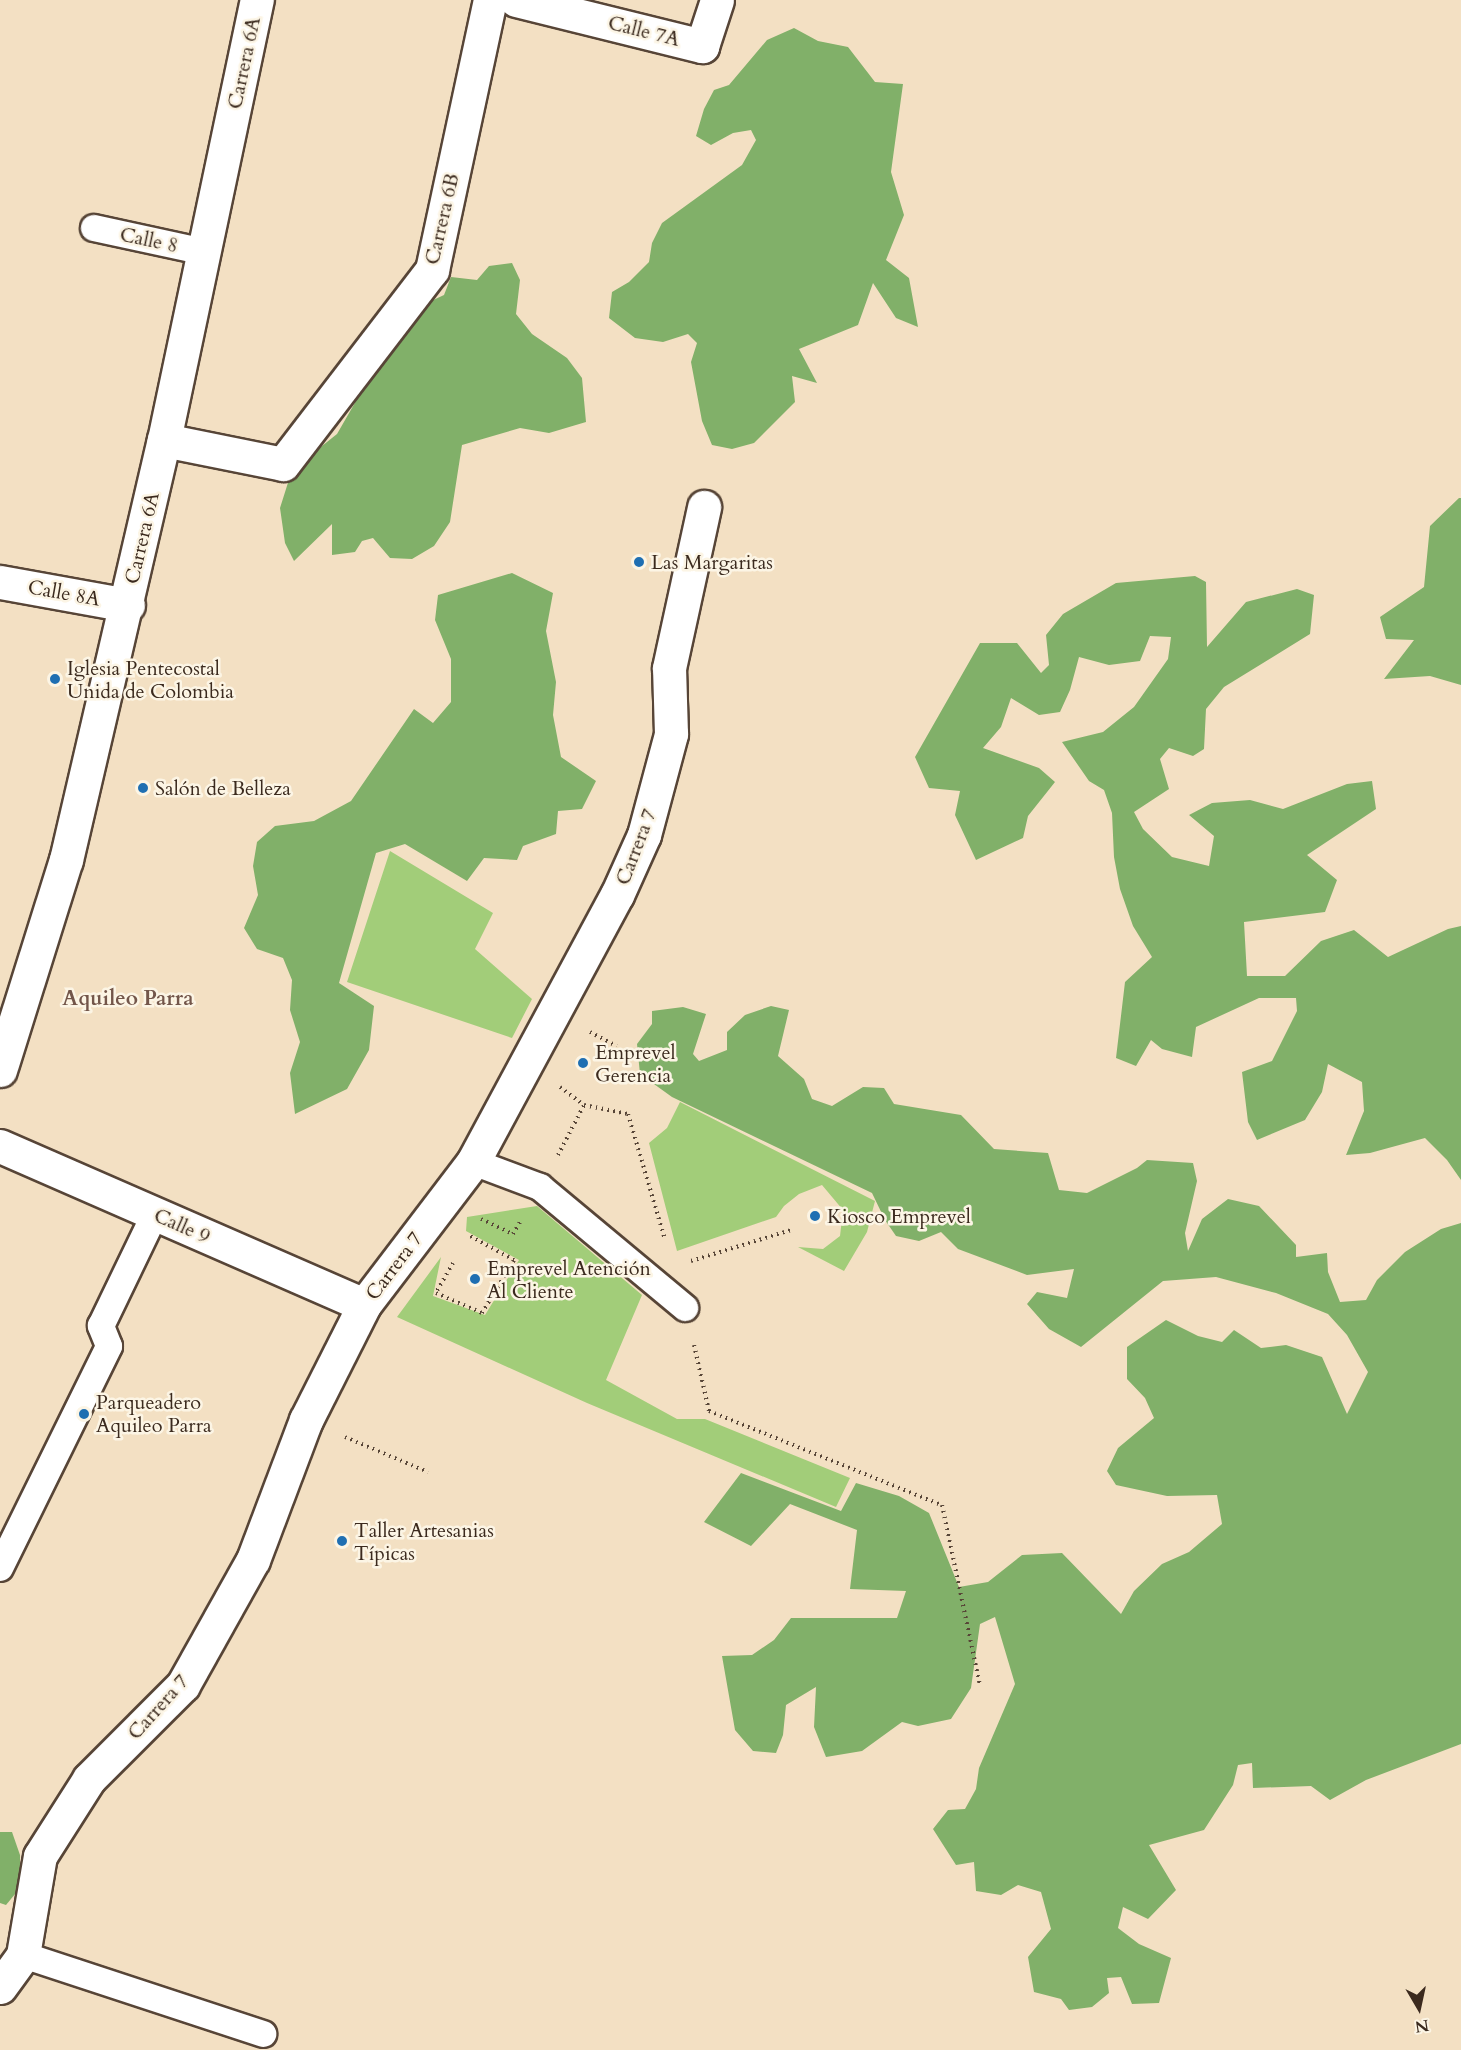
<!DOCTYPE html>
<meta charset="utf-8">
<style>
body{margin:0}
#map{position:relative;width:1461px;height:2050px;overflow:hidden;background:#f3e0c3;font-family:Cardo,serif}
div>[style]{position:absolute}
.green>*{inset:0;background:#a2cd79}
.forest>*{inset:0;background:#81b069}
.path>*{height:4px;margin-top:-2px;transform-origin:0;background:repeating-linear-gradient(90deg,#574537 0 1.5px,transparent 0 6px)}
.roads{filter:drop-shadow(2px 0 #574537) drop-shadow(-2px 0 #574537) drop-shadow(0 2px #574537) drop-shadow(0 -2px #574537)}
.lane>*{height:26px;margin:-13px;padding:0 13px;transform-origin:13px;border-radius:13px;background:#fff}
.street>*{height:33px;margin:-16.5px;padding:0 16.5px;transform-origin:16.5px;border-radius:16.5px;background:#fff}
.dots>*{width:16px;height:16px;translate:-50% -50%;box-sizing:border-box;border:3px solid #fcf5e5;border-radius:50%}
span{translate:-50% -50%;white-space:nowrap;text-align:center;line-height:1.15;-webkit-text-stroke:5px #fcf5e5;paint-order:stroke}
.street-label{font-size:20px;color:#3b2a1e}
.poi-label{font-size:20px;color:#3b2a1e}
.left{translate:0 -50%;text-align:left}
.neighbourhood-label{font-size:21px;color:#73564a;font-weight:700}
.north{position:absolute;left:1389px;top:1978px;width:60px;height:60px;-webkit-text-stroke:4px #fcf5e5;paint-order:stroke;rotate:171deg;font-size:16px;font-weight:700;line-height:24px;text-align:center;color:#3b2a1e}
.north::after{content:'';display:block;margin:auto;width:21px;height:27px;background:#3b2a1e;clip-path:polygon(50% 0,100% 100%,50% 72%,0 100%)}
</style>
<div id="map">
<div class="green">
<i style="clip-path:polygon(390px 851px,493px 913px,475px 949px,532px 999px,512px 1038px,347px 982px)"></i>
<i style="clip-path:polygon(680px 1102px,875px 1201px,867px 1232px,844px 1271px,798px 1247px,823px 1249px,840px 1236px,843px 1210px,822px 1185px,799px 1194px,784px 1206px,776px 1217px,677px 1251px,649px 1143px,667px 1128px)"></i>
<i style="clip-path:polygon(537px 1206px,642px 1295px,606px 1380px,677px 1419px,705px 1419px,850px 1478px,836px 1507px,587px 1403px,397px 1317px,441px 1257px,433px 1296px,485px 1315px,519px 1260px,466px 1231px,467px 1217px)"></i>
</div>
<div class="forest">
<i style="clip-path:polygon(794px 28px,818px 41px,848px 47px,875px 82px,903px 84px,891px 172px,904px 215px,886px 260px,909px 278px,918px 327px,896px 318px,873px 283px,858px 325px,799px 349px,817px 383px,792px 376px,795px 402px,754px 443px,732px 449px,712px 445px,702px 421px,691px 362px,697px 343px,688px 334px,663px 342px,635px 338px,609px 318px,612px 292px,629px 282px,649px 262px,652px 243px,662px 223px,742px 165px,756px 140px,751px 130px,733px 133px,711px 145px,696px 136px,704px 109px,714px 90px,729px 85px,767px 40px)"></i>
<i style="clip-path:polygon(512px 263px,520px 280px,516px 314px,532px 334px,567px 358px,582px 378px,586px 422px,549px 433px,520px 428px,462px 445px,450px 522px,434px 546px,412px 559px,390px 558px,373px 538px,362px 541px,355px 552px,332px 555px,332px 524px,294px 561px,285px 543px,280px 508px,292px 470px,337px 434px,356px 401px,360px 368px,414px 309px,444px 295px,451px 277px,477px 280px,489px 266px)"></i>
<i style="clip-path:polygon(1459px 498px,1461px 498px,1461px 685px,1430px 676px,1384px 679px,1414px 640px,1386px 639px,1380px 617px,1424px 587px,1430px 526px)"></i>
<i style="clip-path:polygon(512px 573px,553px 593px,546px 631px,556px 682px,553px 715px,561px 757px,596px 781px,582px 809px,558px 811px,556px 834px,523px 846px,517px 860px,484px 858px,467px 881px,405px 844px,376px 853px,339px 983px,374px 1006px,369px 1050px,347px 1089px,295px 1114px,290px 1073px,300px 1042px,290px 1010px,292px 980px,283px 958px,257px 949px,244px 928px,258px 895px,253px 866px,257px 842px,275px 826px,314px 821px,351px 801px,414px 709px,433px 723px,451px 702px,451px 659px,435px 620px,438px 595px)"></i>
<i style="clip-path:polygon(1195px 576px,1206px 582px,1207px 647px,1246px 602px,1297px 589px,1314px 595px,1310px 634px,1224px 687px,1206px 709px,1204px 749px,1193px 756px,1169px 748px,1160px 759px,1169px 789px,1134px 812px,1143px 829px,1172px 857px,1209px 866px,1214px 836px,1189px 815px,1212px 803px,1250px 800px,1283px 809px,1347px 784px,1372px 781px,1376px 809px,1307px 855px,1337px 880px,1325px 912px,1244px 922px,1247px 976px,1285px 976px,1321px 941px,1354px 930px,1388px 957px,1448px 929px,1461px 926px,1461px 1180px,1447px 1160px,1425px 1138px,1370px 1153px,1346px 1155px,1364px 1111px,1362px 1082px,1328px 1064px,1322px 1092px,1305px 1120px,1257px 1140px,1248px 1122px,1242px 1072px,1272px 1061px,1297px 1011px,1296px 998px,1259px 998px,1196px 1027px,1192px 1057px,1162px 1049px,1151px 1040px,1136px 1066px,1116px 1058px,1125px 982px,1152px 957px,1133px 926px,1120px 889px,1114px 857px,1112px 813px,1104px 790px,1089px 781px,1062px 742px,1103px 732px,1134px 707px,1168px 659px,1171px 637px,1150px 636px,1140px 661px,1109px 665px,1079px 657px,1070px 690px,1060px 712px,1039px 715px,1011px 698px,1001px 727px,983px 748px,1039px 768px,1055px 782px,1028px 816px,1023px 838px,976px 860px,955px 815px,960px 791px,929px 788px,915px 757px,980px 643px,1017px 643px,1041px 673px,1049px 665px,1046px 635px,1063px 614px,1116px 583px)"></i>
<i style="clip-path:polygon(771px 1006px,789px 1010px,778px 1056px,804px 1079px,812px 1099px,832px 1106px,863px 1087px,884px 1088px,894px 1104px,961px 1115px,994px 1149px,1048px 1153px,1059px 1190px,1087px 1193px,1137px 1168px,1147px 1160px,1193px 1163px,1197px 1181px,1185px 1233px,1188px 1251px,1202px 1219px,1228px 1199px,1259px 1206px,1296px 1245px,1296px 1257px,1327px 1253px,1328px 1272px,1340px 1302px,1366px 1300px,1377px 1280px,1405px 1252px,1441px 1229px,1461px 1223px,1461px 1744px,1366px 1780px,1330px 1800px,1311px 1786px,1253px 1788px,1252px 1763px,1238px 1765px,1233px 1785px,1204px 1830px,1149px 1845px,1176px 1890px,1148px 1919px,1123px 1907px,1118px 1928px,1139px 1944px,1171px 1958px,1159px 2003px,1132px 2004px,1121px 1977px,1107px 1978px,1109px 1993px,1092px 2007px,1069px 2010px,1061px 1999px,1034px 1992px,1028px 1957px,1051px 1929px,1041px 1892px,1018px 1885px,1001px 1895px,976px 1891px,974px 1862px,956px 1865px,933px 1829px,948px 1810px,965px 1809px,976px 1789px,979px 1768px,1015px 1684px,995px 1617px,980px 1624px,971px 1688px,951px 1719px,918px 1726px,902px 1722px,862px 1751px,826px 1757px,814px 1727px,816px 1687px,786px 1705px,783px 1735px,776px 1753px,753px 1751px,735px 1730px,722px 1656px,752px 1655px,774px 1640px,791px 1618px,897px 1618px,906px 1591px,850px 1589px,857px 1530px,790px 1504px,751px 1546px,704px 1522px,741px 1473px,841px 1511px,856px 1483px,899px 1496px,929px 1513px,959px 1587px,988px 1582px,1022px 1555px,1062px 1553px,1121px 1614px,1134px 1591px,1162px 1564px,1189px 1552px,1222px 1524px,1217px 1495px,1167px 1496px,1116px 1485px,1107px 1471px,1118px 1448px,1154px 1418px,1145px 1398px,1127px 1379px,1127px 1347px,1166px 1320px,1198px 1336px,1222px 1342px,1234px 1330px,1261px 1348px,1286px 1345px,1322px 1357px,1347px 1414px,1368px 1372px,1347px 1335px,1328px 1314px,1276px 1293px,1216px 1277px,1163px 1281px,1081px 1347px,1049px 1329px,1027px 1304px,1037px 1292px,1067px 1298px,1074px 1269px,1027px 1275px,958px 1249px,941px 1232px,919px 1241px,896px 1236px,885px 1220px,872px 1193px,672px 1097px,640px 1074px,637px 1044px,652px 1024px,652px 1011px,683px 1007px,706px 1014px,693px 1054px,699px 1061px,727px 1050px,727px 1032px,745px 1015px)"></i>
<i style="clip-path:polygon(0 1832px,12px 1832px,20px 1855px,20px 1888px,6px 1905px,0 1903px)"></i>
</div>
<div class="path">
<i style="left:590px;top:1032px;width:30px;rotate:28deg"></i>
<i style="left:560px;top:1087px;width:30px;rotate:37deg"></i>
<i style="left:584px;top:1105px;width:45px;rotate:11.6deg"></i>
<i style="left:628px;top:1114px;width:131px;rotate:73.6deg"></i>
<i style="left:558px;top:1155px;width:56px;rotate:-62.5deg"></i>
<i style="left:481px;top:1219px;width:35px;rotate:25deg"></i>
<i style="left:513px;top:1234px;width:14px;rotate:-60deg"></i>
<i style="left:691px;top:1261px;width:105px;rotate:-17.2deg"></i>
<i style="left:453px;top:1263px;width:34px;rotate:120deg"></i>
<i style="left:436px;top:1293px;width:50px;rotate:23.5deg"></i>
<i style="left:482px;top:1313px;width:62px;rotate:-58.9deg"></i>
<i style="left:514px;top:1260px;width:50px;rotate:-151.4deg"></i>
<i style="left:694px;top:1345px;width:68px;rotate:77.2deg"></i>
<i style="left:709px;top:1411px;width:251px;rotate:22deg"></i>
<i style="left:942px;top:1505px;width:184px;rotate:78.1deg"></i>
<i style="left:345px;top:1437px;width:90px;rotate:22.9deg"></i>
</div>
<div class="roads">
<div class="lane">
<i style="left:94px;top:228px;width:114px;rotate:12.2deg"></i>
<i style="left:473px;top:1162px;width:72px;rotate:20.5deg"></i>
<i style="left:540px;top:1187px;width:189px;rotate:39.8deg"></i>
<i style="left:0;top:1568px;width:247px;rotate:-63.8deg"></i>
<i style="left:109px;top:1346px;width:22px;rotate:-112deg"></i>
<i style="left:101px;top:1326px;width:124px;rotate:-64.3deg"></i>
<i style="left:23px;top:1955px;width:253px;rotate:18.2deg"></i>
</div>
<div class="street">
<i style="left:516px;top:0;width:192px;rotate:13.9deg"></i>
<i style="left:702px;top:46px;width:48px;rotate:-71.9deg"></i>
<i style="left:164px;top:440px;width:121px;rotate:11.4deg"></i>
<i style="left:283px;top:464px;width:245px;rotate:-52.5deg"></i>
<i style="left:432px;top:270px;width:276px;rotate:-77.9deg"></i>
<i style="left:0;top:582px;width:130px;rotate:10.2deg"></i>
<i style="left:0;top:1070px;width:220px;rotate:-72.6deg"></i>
<i style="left:66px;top:860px;width:431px;rotate:-76.9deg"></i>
<i style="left:164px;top:440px;width:450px;rotate:-78.1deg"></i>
<i style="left:0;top:1146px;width:397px;rotate:23.6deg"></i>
<i style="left:0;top:1987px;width:39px;rotate:-54deg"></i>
<i style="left:23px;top:1955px;width:100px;rotate:-80.3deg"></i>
<i style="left:40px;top:1856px;width:91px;rotate:-57.5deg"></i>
<i style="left:89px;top:1779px;width:133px;rotate:-45deg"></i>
<i style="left:183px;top:1685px;width:143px;rotate:-60.8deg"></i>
<i style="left:253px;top:1560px;width:150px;rotate:-69.3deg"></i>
<i style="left:306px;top:1420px;width:129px;rotate:-63.2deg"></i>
<i style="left:364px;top:1305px;width:180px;rotate:-52.7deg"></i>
<i style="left:473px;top:1162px;width:303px;rotate:-61.7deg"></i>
<i style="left:617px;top:895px;width:66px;rotate:-65.8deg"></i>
<i style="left:644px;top:835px;width:105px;rotate:-75deg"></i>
<i style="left:671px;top:734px;width:66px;rotate:-91.7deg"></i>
<i style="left:669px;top:668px;width:165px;rotate:-77.7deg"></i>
</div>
</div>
<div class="dots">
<i style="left:639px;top:562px;background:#1f6fb2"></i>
<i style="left:55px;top:679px;background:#1f6fb2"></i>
<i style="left:143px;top:788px;background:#1f6fb2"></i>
<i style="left:583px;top:1063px;background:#1f6fb2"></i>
<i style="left:815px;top:1216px;background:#1f6fb2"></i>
<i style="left:475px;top:1279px;background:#1f6fb2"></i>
<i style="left:84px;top:1414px;background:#1f6fb2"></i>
<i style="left:342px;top:1541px;background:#1f6fb2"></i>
</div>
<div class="street-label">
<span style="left:644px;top:31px;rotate:14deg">Calle 7A</span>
<span style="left:244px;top:63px;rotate:-78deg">Carrera 6A</span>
<span style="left:442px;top:219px;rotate:-77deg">Carrera 6B</span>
<span style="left:149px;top:240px;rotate:12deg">Calle 8</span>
<span style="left:142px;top:538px;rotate:-77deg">Carrera 6A</span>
<span style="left:64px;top:593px;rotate:10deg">Calle 8A</span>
<span style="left:636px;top:847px;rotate:-69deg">Carrera 7</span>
<span style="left:182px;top:1226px;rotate:24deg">Calle 9</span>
<span style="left:394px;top:1266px;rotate:-53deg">Carrera 7</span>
<span style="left:158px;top:1707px;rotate:-48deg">Carrera 7</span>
</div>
<div class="poi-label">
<span class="left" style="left:651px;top:562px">Las Margaritas</span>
<span class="left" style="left:67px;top:680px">Iglesia Pentecostal<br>Unida de Colombia</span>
<span class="left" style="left:155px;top:788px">Salón de Belleza</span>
<span class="left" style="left:595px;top:1064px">Emprevel<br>Gerencia</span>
<span class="left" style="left:827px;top:1216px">Kiosco Emprevel</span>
<span class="left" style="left:487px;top:1280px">Emprevel Atención<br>Al Cliente</span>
<span class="left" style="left:96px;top:1414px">Parqueadero<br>Aquileo Parra</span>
<span class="left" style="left:354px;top:1542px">Taller Artesanias<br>Típicas</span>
</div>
<div class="neighbourhood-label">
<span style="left:128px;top:999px">Aquileo Parra</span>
</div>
<div class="north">N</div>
</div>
